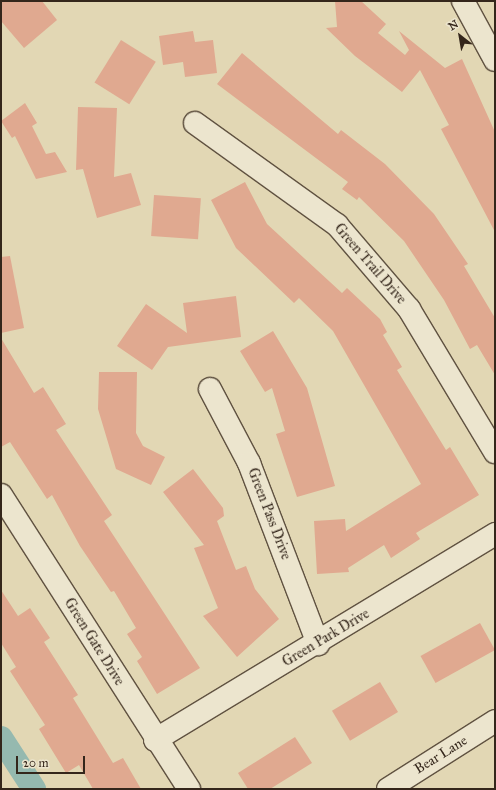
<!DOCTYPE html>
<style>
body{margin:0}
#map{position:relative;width:496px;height:790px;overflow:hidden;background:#e2d7b4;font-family:"IM FELL Great Primer",serif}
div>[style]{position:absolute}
.canal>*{height:24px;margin:-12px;padding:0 12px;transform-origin:12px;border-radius:12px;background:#95b9af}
.building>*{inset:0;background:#e0a990;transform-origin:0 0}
.roads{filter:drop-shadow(1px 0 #605241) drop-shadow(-1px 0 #605241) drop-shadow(0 1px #605241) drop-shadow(0 -1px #605241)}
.minor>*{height:22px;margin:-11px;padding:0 11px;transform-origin:11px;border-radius:11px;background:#ece5ce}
span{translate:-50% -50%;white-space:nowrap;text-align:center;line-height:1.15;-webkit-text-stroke:3.5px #ece5ce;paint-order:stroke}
.street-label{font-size:14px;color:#34261b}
.frame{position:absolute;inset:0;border:2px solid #34261b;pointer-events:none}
.north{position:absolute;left:440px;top:16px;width:40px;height:40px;-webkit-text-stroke:3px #ece5ce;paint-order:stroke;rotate:329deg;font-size:11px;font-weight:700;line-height:16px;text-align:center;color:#34261b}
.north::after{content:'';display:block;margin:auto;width:14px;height:18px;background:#34261b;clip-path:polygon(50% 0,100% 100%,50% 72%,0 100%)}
.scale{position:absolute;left:16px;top:756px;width:69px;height:18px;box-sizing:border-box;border:2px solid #34261b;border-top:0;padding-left:5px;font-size:12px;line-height:14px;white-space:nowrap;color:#34261b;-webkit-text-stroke:3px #ece5ce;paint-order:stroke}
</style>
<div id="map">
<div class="canal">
<i style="left:1px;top:738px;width:61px;rotate:57.1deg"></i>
</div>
<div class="building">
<i style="clip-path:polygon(1px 1px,42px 1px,57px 20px,24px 48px,1px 21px)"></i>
<i style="clip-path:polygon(335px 1px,361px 1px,386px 24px,378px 33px,405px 55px,409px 50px,399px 31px,445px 68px,462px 59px,495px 132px,495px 232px,441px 129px,449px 125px,420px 70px,402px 92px,355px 56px,326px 28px,337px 27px)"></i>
<i style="clip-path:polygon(193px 31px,195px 42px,213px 40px,217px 73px,185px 77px,183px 62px,163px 65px,159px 36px)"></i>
<i style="left:121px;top:40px;width:41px;height:50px;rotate:32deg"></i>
<i style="clip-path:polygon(242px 53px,338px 134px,341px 130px,385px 164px,434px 214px,468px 264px,464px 266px,495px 318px,495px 375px,477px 345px,470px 349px,444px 300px,404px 241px,359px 197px,357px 200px,342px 189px,348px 182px,217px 84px)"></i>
<i style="clip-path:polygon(25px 103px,37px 123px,32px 126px,46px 154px,55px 152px,67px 172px,36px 179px,15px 136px,12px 138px,1px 121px)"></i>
<i style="clip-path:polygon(78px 107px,117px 108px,114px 177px,131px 173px,141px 205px,97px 218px,83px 169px,76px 170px)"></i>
<i style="clip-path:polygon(245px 182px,267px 224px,342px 293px,347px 288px,380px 319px,387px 332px,383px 335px,402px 367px,397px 370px,446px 450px,450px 447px,479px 495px,416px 533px,420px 539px,391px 558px,384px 545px,348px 568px,349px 572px,317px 574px,314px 521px,345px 519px,346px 531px,421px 484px,333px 331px,299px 298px,294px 303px,236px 248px,211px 200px)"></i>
<i style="left:154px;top:195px;width:47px;height:41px;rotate:4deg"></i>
<i style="clip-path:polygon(10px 256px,24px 328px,1px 333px,1px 257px)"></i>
<i style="clip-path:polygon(236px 296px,241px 337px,168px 347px,152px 370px,117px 346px,146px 304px,187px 333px,183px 303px)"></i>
<i style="clip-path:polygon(273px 331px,307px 388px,335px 486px,297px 497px,276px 434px,285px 431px,272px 388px,265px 392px,240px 351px)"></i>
<i style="clip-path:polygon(1px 338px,34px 393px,43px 387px,66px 424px,56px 430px,112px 515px,104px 521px,200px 668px,157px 694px,137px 661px,142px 657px,127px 634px,136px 628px,114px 591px,111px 592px,80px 546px,52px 495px,47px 499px,10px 442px,1px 447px)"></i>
<i style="clip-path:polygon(99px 372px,137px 372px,136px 433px,143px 446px,165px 457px,151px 485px,116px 469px,98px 409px)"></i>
<i style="clip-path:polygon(193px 469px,223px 508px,224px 516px,217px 521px,236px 570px,246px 566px,255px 589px,279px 619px,237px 657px,203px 616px,218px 608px,194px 548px,204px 545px,163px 492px)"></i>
<i style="clip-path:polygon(1px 590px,18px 616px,30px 608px,50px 638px,44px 642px,78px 695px,73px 698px,113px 763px,123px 758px,141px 789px,93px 789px,79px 765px,66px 773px,39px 729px,45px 725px,10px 671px,16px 667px,1px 643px)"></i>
<i style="left:480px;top:623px;width:31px;height:68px;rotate:61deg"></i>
<i style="left:380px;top:682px;width:35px;height:56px;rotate:59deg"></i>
<i style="clip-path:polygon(295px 737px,312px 763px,270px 789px,248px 789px,238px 773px)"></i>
</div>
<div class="roads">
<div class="minor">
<i style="left:463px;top:1px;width:67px;rotate:61.5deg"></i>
<i style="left:195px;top:123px;width:175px;rotate:35.7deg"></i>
<i style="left:337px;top:225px;width:111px;rotate:49.4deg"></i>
<i style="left:409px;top:309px;width:167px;rotate:59deg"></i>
<i style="left:210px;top:389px;width:84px;rotate:62.2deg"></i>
<i style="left:249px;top:463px;width:194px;rotate:69.1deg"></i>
<i style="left:1px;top:495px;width:349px;rotate:57.4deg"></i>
<i style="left:155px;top:740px;width:398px;rotate:-31.2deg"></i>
<i style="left:388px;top:789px;width:127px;rotate:-32.4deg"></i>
</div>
</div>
<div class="street-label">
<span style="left:370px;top:264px;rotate:49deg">Green Trail Drive</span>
<span style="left:269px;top:514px;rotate:69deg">Green Pass Drive</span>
<span style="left:326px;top:638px;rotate:-31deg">Green Park Drive</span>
<span style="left:94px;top:642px;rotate:58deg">Green Gate Drive</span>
<span style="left:441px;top:755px;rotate:-32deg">Bear Lane</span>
</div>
<div class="frame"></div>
<div class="north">N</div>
<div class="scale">20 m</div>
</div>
